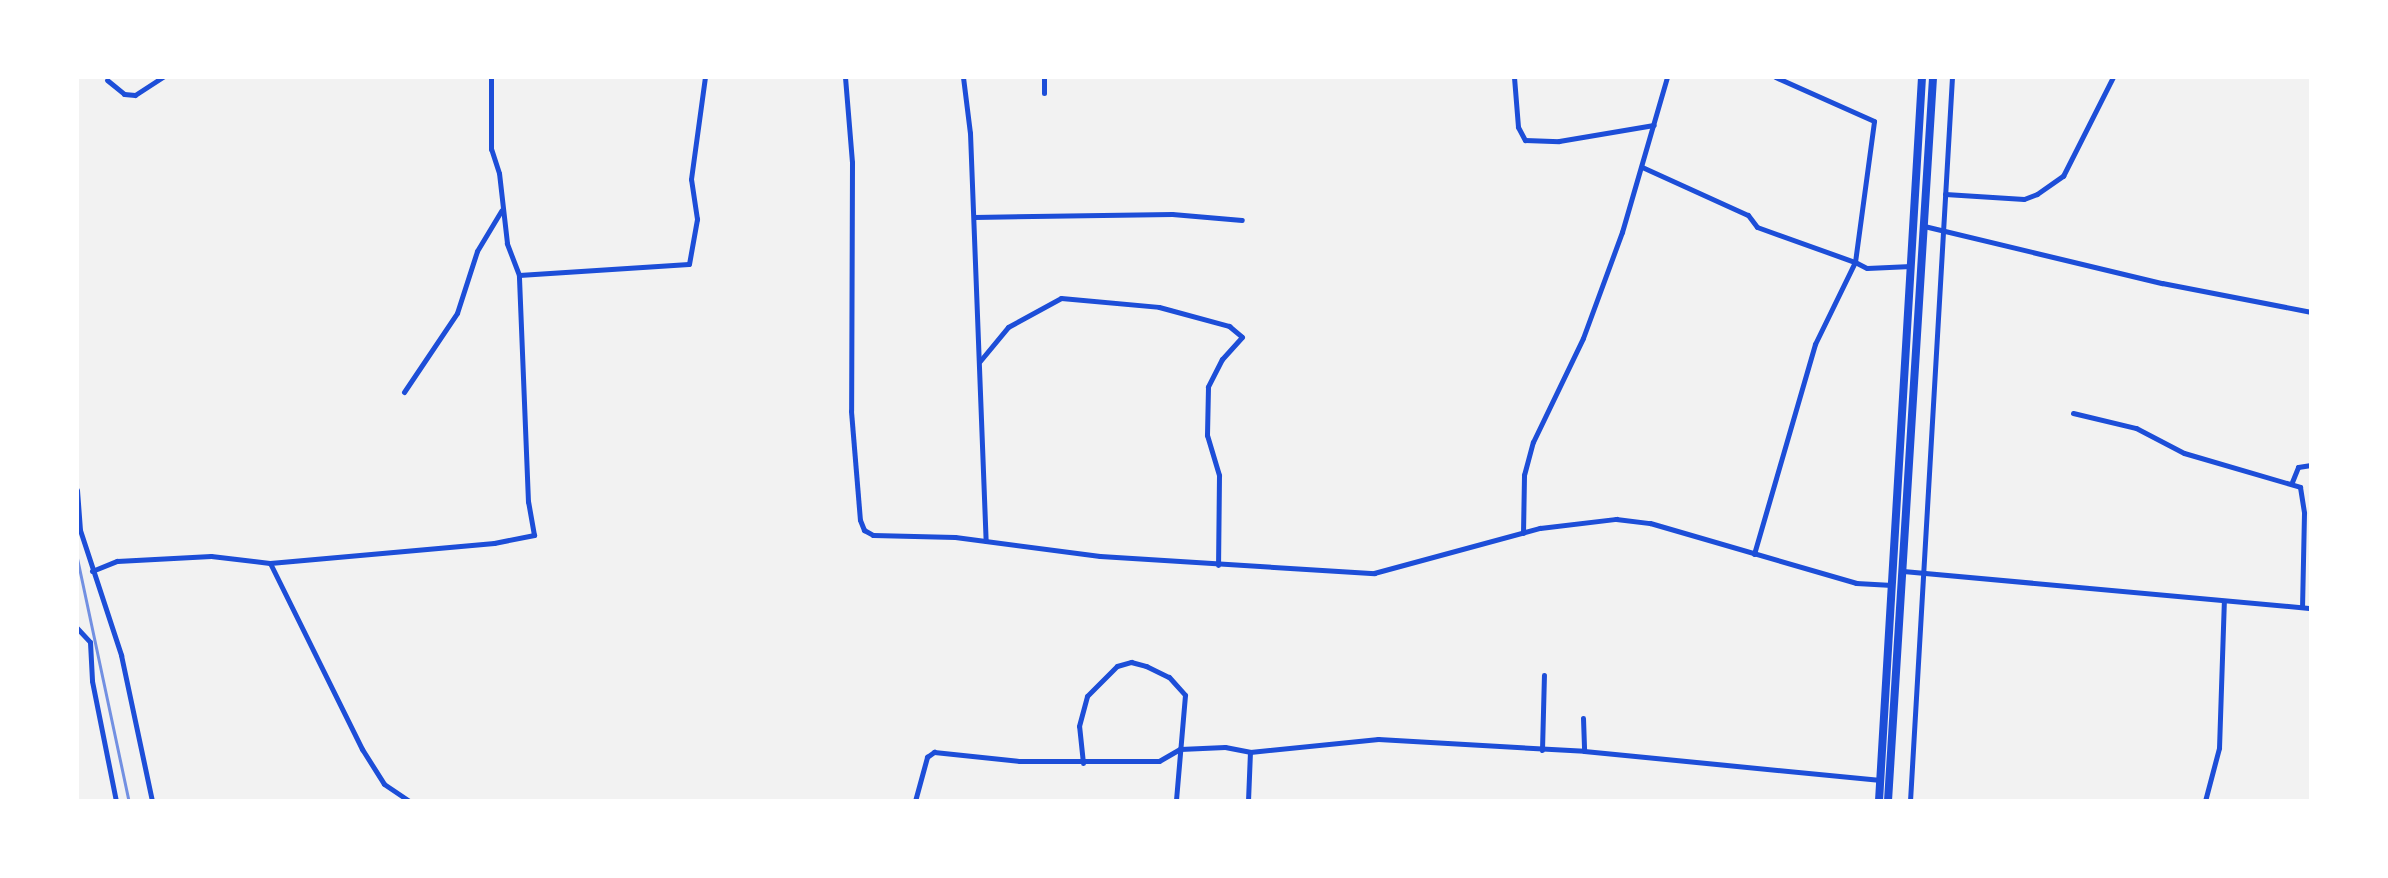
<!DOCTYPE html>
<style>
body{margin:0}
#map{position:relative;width:2388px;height:878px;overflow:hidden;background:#f2f2f2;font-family:"Alegreya Sans",sans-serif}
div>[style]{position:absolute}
.minor>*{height:5px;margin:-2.5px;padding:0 2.5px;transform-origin:2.5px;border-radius:2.5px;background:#1d4ed8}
.trunk>*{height:8px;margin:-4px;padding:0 4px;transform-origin:4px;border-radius:4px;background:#1d4ed8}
.rail>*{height:2.5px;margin:-1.25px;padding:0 1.25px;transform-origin:1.25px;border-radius:1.25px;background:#7290e2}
span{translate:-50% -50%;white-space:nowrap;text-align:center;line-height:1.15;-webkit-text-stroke:7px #fff;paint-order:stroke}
.frame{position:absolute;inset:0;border:79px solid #fff;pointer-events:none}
</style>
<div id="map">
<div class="minor">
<i style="left:845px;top:77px;width:85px;rotate:85.3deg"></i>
<i style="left:852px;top:162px;width:249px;rotate:90.2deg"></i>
<i style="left:851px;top:411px;width:109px;rotate:85.3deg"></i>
<i style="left:860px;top:520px;width:11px;rotate:68deg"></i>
<i style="left:864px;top:530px;width:10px;rotate:29deg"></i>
<i style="left:873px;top:535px;width:82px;rotate:1.4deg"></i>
<i style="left:955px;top:537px;width:146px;rotate:7.5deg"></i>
<i style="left:1100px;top:556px;width:275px;rotate:3.6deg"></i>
<i style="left:1374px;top:573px;width:172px;rotate:-15.2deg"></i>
<i style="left:1540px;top:528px;width:77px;rotate:-6.8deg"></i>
<i style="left:1616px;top:519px;width:34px;rotate:7deg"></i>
<i style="left:1650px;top:523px;width:215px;rotate:16.2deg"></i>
<i style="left:1856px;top:583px;width:36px;rotate:3deg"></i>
<i style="left:963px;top:77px;width:56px;rotate:82.9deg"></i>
<i style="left:970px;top:133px;width:408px;rotate:87.8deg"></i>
<i style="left:1044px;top:77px;width:16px;rotate:90deg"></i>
<i style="left:1514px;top:77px;width:50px;rotate:85.4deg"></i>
<i style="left:1518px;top:127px;width:15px;rotate:62deg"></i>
<i style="left:1525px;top:140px;width:34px;rotate:2deg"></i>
<i style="left:1559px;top:141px;width:96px;rotate:-9.6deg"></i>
<i style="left:107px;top:80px;width:22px;rotate:39deg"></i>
<i style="left:124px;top:94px;width:11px;rotate:5deg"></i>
<i style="left:135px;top:95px;width:33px;rotate:-33deg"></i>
<i style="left:1642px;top:167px;width:116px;rotate:24.4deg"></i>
<i style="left:1748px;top:215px;width:15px;rotate:53deg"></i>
<i style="left:1757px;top:227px;width:104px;rotate:19.7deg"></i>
<i style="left:1855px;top:262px;width:142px;rotate:-82.3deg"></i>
<i style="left:1874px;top:121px;width:108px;rotate:-156deg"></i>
<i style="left:1945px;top:194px;width:79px;rotate:3.6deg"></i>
<i style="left:2024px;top:199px;width:14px;rotate:-21deg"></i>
<i style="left:2037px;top:194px;width:32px;rotate:-35deg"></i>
<i style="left:2063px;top:176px;width:111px;rotate:-63.2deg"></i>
<i style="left:974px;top:217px;width:198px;rotate:-0.9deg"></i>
<i style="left:1172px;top:214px;width:70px;rotate:4.9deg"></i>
<i style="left:1924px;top:226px;width:245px;rotate:13.5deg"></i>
<i style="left:2162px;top:283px;width:152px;rotate:11deg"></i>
<i style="left:519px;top:275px;width:170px;rotate:-3.7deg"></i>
<i style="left:689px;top:264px;width:46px;rotate:-79.9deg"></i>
<i style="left:697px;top:219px;width:40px;rotate:-98.5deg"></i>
<i style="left:691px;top:179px;width:103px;rotate:-82.2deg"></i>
<i style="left:980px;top:361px;width:44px;rotate:-50.5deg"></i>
<i style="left:1008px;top:327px;width:60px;rotate:-28.7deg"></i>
<i style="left:1061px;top:298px;width:98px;rotate:5.2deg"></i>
<i style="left:1159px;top:307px;width:73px;rotate:15.2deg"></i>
<i style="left:1229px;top:326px;width:17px;rotate:40deg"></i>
<i style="left:1242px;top:337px;width:30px;rotate:132deg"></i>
<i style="left:1222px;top:359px;width:31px;rotate:117deg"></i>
<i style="left:1208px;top:387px;width:48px;rotate:91.2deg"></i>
<i style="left:1207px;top:435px;width:42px;rotate:73.3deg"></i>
<i style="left:1219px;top:475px;width:90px;rotate:90.6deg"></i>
<i style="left:404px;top:392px;width:95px;rotate:-56.1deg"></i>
<i style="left:457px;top:313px;width:65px;rotate:-72.1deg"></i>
<i style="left:477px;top:251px;width:47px;rotate:-59deg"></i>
<i style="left:2073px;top:413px;width:65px;rotate:13.4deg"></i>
<i style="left:2136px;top:428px;width:54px;rotate:27.5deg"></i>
<i style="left:2184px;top:453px;width:121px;rotate:16.3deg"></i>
<i style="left:2300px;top:487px;width:26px;rotate:81deg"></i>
<i style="left:2304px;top:513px;width:94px;rotate:91.2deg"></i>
<i style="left:2292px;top:482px;width:16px;rotate:-68deg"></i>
<i style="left:2298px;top:467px;width:13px;rotate:-9deg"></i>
<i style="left:77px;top:490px;width:40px;rotate:85.7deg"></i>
<i style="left:80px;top:530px;width:132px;rotate:71.8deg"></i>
<i style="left:121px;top:655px;width:149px;rotate:78deg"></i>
<i style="left:1523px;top:533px;width:58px;rotate:-89deg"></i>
<i style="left:1524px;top:475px;width:34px;rotate:-75deg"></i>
<i style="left:1533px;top:442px;width:115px;rotate:-64.3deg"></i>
<i style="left:1583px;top:338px;width:113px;rotate:-69.8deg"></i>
<i style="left:1622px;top:232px;width:161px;rotate:-73.8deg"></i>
<i style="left:1754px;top:554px;width:219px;rotate:-73.8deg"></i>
<i style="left:1815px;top:344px;width:91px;rotate:-64deg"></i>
<i style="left:1855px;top:262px;width:13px;rotate:27deg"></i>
<i style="left:1867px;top:268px;width:44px;rotate:-2.6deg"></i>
<i style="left:270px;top:563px;width:208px;rotate:63.7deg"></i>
<i style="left:362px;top:749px;width:41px;rotate:57.8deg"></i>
<i style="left:384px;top:784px;width:30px;rotate:34deg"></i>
<i style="left:92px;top:571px;width:27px;rotate:-22deg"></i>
<i style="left:117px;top:561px;width:94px;rotate:-3deg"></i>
<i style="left:211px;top:556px;width:59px;rotate:6.8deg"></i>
<i style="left:270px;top:563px;width:225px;rotate:-5.1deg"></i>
<i style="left:494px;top:543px;width:41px;rotate:-11.3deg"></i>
<i style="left:534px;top:535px;width:34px;rotate:-100deg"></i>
<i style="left:528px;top:502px;width:227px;rotate:-92.3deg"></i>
<i style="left:519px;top:275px;width:34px;rotate:-111deg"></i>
<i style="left:507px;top:243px;width:70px;rotate:-96.5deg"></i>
<i style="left:499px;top:173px;width:25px;rotate:-108deg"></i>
<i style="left:491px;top:149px;width:72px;rotate:-90deg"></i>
<i style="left:1903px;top:571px;width:410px;rotate:5.2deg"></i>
<i style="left:77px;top:628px;width:19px;rotate:47deg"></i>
<i style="left:90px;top:642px;width:39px;rotate:87deg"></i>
<i style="left:92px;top:681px;width:122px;rotate:78.7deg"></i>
<i style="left:1583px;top:718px;width:33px;rotate:88deg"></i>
<i style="left:1542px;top:750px;width:75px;rotate:-88.5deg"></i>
<i style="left:1083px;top:763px;width:37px;rotate:-96deg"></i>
<i style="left:1079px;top:726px;width:31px;rotate:-75deg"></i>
<i style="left:1087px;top:696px;width:42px;rotate:-45deg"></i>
<i style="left:1117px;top:666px;width:15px;rotate:-16deg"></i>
<i style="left:1131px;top:662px;width:16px;rotate:15deg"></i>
<i style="left:1146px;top:666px;width:25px;rotate:26deg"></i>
<i style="left:1169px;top:677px;width:24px;rotate:48deg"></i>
<i style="left:1185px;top:695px;width:106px;rotate:94.9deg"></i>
<i style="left:915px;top:801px;width:46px;rotate:-74.7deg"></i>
<i style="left:927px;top:757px;width:9px;rotate:-36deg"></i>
<i style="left:934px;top:752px;width:85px;rotate:6deg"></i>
<i style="left:1019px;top:761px;width:140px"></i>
<i style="left:1159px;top:761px;width:24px;rotate:-30deg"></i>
<i style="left:1180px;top:749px;width:45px;rotate:-2.5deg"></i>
<i style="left:1225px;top:747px;width:25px;rotate:11deg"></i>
<i style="left:1250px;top:752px;width:129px;rotate:-5.8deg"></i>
<i style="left:1378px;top:739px;width:206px;rotate:3.3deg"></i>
<i style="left:1584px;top:751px;width:298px;rotate:5.6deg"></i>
<i style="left:1248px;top:801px;width:49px;rotate:-87.7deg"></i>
<i style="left:1910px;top:801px;width:725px;rotate:-86.68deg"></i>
<i style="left:2205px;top:801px;width:55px;rotate:-75.2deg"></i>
<i style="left:2219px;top:748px;width:147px;rotate:-88.1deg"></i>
</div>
<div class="trunk">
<i style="left:1879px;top:801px;width:725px;rotate:-86.6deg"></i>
<i style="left:1888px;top:801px;width:725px;rotate:-86.44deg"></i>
</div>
<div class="rail">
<i style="left:77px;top:556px;width:250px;rotate:78deg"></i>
</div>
<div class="frame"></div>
</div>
